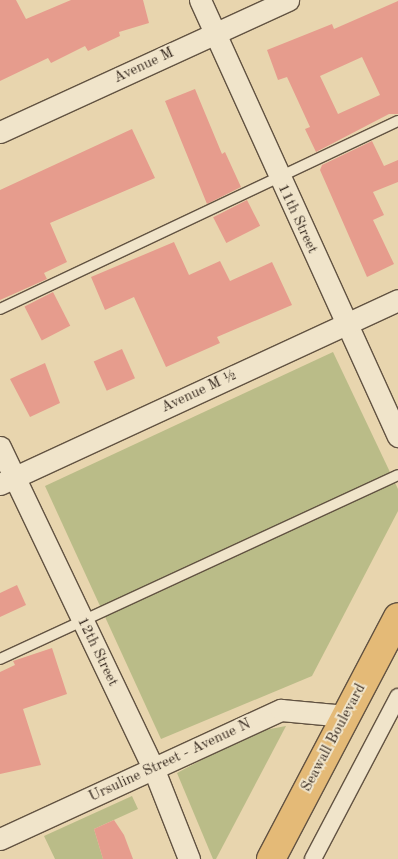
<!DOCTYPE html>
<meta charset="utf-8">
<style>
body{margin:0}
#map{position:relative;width:398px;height:859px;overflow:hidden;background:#e8d5ae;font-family:"Old Standard TT",serif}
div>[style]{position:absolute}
.green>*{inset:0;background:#babc88}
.building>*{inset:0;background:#e69c8d;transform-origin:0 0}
.roads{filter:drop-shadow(1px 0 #625342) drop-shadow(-1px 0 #625342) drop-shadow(0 1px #625342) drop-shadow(0 -1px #625342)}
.service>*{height:10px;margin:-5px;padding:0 5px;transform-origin:5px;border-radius:5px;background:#f0e4ca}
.pedestrian>*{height:16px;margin:-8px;padding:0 8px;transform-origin:8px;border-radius:8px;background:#f0e4ca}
.minor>*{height:21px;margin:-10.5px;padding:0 10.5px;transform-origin:10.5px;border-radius:10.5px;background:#f0e4ca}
.primary>*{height:28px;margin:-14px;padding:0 14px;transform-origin:14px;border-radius:14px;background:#e4ba77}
span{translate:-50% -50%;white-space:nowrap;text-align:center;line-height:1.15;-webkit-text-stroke:4px #f0e4ca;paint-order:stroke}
.street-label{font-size:15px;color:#35281e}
</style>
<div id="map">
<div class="green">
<i style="clip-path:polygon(333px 352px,398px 489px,398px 511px,312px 676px,161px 739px,45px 486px)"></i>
<i style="clip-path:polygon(286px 726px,216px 859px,213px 859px,177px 773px,254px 732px)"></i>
<i style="clip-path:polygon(132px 796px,138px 809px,94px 829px,103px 859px,55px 859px,44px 836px)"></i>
</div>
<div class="building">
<i style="clip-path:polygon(0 0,16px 0,26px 19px,71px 0,143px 0,149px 23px,119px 32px,120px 36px,88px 51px,85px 46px,51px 63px,48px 58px,0 81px)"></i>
<i style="clip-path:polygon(evenodd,398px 1px,398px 114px,389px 114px,316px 152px,305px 129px,310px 127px,287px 77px,278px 80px,267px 50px,332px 24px,334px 29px,398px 1px,362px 57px,380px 95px,338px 114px,320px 76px,362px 57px)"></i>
<i style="clip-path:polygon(195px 89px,222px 154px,225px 152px,241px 187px,207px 204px,165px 101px)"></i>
<i style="clip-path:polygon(132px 129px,155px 178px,50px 223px,67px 262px,44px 273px,47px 279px,0 300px,0 190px)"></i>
<i style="clip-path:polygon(372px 141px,384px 166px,398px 160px,398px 182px,373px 192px,384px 215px,373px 220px,394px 264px,367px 277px,320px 170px,322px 165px)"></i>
<i style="left:247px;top:200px;width:29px;height:38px;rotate:63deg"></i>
<i style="clip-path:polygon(174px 242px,189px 275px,220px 261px,230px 281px,272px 262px,292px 305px,217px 337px,220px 343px,166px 367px,134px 297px,105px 310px,91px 277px)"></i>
<i style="left:53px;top:292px;width:38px;height:32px;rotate:63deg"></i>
<i style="left:122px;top:349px;width:32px;height:31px;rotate:66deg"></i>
<i style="clip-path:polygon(45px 363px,60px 403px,30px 417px,10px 379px)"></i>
<i style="clip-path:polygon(17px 585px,26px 605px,0 617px,0 593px)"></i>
<i style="clip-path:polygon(52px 648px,67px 694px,23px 709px,41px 765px,0 774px,0 672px,15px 665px,13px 661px)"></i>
<i style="clip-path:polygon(114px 820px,124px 835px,133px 859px,103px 859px,94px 829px)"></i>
</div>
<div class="roads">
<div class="service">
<i style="left:0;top:309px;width:440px;rotate:-25.3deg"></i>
<i style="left:0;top:659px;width:438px;rotate:-24.8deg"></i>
</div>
<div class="pedestrian">
<i style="left:313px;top:859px;width:183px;rotate:-62.3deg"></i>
</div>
<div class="minor">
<i style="left:200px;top:0;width:479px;rotate:65.6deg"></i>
<i style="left:0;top:132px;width:317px;rotate:-24.6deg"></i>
<i style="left:0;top:447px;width:358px;rotate:64.5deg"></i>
<i style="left:154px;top:770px;width:96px;rotate:68.5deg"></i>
<i style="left:0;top:484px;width:438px;rotate:-24.8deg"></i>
<i style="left:0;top:839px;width:309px;rotate:-24.7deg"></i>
<i style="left:281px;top:710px;width:65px;rotate:5.3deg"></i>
</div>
<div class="primary">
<i style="left:271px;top:859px;width:273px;rotate:-62.3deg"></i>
</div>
</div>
<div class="street-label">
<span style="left:144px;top:66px;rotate:-25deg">Avenue M</span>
<span style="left:297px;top:219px;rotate:65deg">11th Street</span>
<span style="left:199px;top:392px;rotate:-25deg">Avenue M ½</span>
<span style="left:97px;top:652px;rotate:64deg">12th Street</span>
<span style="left:334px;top:738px;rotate:-62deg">Seawall Boulevard</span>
<span style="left:170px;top:761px;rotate:-25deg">Ursuline Street - Avenue N</span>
</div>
</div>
